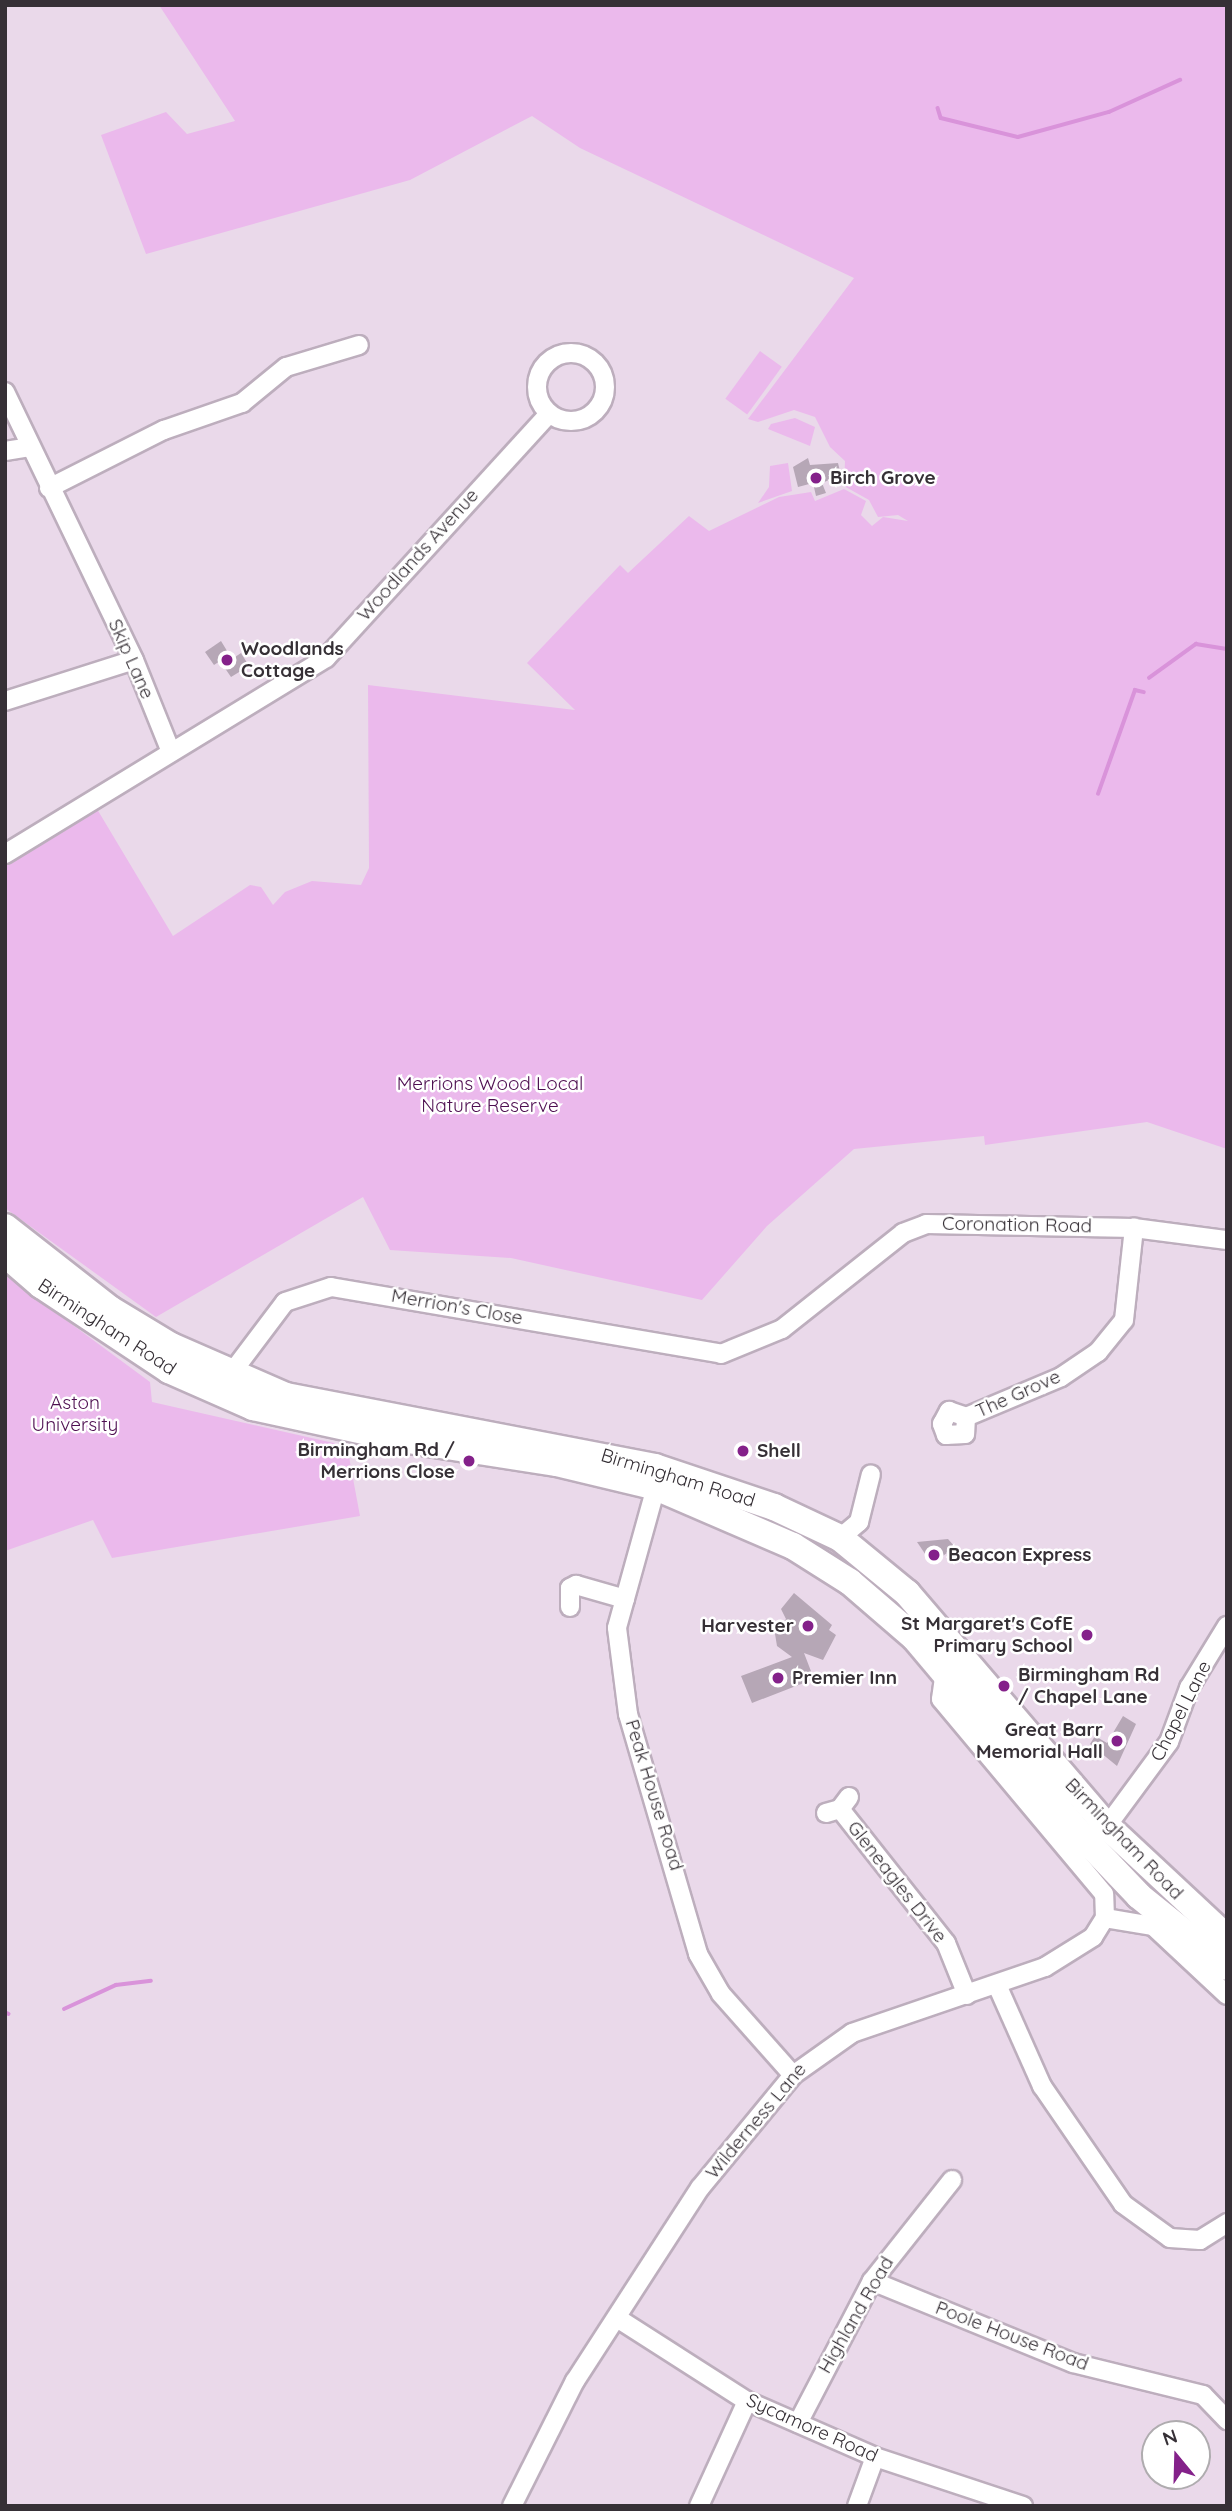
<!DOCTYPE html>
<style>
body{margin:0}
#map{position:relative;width:1232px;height:2511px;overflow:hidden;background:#ead9ea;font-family:Quicksand,sans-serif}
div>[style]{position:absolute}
.green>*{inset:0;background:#ebb9ec;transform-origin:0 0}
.stream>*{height:3.5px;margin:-1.75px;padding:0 1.75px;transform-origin:1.75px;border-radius:1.75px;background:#d993da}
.building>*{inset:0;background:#b6a7b6}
.roads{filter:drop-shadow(2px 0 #bdaebd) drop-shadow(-2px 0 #bdaebd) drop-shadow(0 2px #bdaebd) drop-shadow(0 -2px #bdaebd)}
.minor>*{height:18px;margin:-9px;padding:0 9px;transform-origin:9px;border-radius:9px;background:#fff}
.minor>.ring{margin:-9px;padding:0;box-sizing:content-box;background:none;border:18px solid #fff;border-radius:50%}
.highway>*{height:26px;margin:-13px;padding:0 13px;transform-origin:13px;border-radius:13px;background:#fff}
.dots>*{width:19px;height:19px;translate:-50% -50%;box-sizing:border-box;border:4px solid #fff;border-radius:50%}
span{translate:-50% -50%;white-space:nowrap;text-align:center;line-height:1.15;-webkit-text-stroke:5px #fff;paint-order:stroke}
.poi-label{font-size:19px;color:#363036;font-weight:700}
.left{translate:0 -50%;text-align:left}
.right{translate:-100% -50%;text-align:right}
.street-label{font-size:19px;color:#363036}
.park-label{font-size:19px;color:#4e0f51}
.frame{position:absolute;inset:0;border:7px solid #363036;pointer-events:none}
.north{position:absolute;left:1141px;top:2420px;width:70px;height:70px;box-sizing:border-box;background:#fff;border:2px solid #afacaf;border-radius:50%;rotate:341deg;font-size:19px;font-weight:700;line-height:28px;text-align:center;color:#363036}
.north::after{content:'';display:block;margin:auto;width:24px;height:32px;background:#84218a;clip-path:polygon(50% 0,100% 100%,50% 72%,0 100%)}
</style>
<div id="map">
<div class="green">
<i style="clip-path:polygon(159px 5px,1227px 5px,1227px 1149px,1147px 1122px,985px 1145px,984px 1136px,854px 1149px,767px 1226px,702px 1300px,511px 1258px,390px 1250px,363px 1197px,156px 1317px,5px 1208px,5px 863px,97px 809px,173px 936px,250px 885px,261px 887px,273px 905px,285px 892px,312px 881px,361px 885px,369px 868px,368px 685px,575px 710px,527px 663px,620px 565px,628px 573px,689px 516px,709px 531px,779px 497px,811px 492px,815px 501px,844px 489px,866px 501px,861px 515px,872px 526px,883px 517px,908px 521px,898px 515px,878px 517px,869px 500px,844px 486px,845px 461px,830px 447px,815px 417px,794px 410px,758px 422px,748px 419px,854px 278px,580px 148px,532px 116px,410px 180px,146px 254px,101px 135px,166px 112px,187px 134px,235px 121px)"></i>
<i style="left:760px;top:351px;width:27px;height:59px;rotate:36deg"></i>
<i style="clip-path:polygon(795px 418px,815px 427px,810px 446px,768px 429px,771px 424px)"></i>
<i style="clip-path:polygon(788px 463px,792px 491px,758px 503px,769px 487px,770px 466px)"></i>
<i style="clip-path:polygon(5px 1275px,150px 1382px,152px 1402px,347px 1446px,360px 1516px,112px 1558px,93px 1520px,5px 1551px)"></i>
</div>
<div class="stream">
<i style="left:938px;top:108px;width:10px;rotate:73deg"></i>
<i style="left:941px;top:118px;width:79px;rotate:13.9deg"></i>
<i style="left:1018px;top:137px;width:94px;rotate:-15.4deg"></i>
<i style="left:1109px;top:112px;width:78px;rotate:-24.3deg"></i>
<i style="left:1149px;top:678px;width:58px;rotate:-35.9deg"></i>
<i style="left:1196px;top:644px;width:31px;rotate:9deg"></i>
<i style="left:1098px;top:794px;width:110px;rotate:-70.4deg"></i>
<i style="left:1135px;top:690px;width:9px;rotate:13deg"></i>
<i style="left:64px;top:2009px;width:57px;rotate:-24.8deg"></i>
<i style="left:116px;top:1985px;width:35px;rotate:-7deg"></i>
<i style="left:5px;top:2012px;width:4px;rotate:27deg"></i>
</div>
<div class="building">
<i style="clip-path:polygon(808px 458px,810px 465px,838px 463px,841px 475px,822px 483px,826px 493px,816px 496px,813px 483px,798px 487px,793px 467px)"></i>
<i style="clip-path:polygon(221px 641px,232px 659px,241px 653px,249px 666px,231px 677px,220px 661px,214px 665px,205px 652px)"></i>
<i style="clip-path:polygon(948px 1539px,955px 1547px,932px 1564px,917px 1542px)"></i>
<i style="clip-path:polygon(794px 1593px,832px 1625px,829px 1630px,836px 1635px,823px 1660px,804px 1653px,814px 1679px,752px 1703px,741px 1676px,792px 1657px,777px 1646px,775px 1634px,786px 1619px,781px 1609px)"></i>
<i style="clip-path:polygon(1123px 1716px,1136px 1724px,1117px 1766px,1090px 1744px,1095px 1736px,1107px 1743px)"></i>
</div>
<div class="roads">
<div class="minor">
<i class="ring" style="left:537px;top:353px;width:50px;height:50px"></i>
<i style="left:5px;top:392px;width:297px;rotate:64.3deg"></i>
<i style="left:134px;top:660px;width:99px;rotate:68.1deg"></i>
<i style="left:5px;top:451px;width:25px;rotate:-9deg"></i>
<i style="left:49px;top:488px;width:129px;rotate:-26.8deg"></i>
<i style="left:164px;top:430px;width:83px;rotate:-19.1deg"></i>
<i style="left:242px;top:403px;width:57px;rotate:-39.3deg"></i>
<i style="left:286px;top:367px;width:76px;rotate:-16.8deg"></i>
<i style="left:5px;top:701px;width:135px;rotate:-17.6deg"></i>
<i style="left:5px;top:854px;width:376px;rotate:-31.4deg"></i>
<i style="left:326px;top:658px;width:331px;rotate:-47.6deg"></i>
<i style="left:230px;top:1375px;width:91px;rotate:-53deg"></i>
<i style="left:285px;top:1302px;width:48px;rotate:-18.1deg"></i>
<i style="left:331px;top:1287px;width:396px;rotate:9.7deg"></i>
<i style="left:721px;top:1354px;width:66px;rotate:-22.3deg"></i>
<i style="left:782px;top:1329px;width:154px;rotate:-38.4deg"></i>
<i style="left:903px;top:1233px;width:25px;rotate:-21deg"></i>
<i style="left:926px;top:1224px;width:208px;rotate:1.1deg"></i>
<i style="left:1134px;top:1228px;width:94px;rotate:7.4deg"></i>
<i style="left:966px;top:1417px;width:17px;rotate:93deg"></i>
<i style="left:965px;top:1434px;width:19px;rotate:177deg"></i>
<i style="left:946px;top:1435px;width:12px;rotate:-110deg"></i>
<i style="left:942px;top:1424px;width:15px;rotate:-62deg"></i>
<i style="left:949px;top:1411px;width:18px;rotate:19deg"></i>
<i style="left:966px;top:1417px;width:103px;rotate:-22.8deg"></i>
<i style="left:1061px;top:1377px;width:45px;rotate:-34deg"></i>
<i style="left:1098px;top:1352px;width:41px;rotate:-50.9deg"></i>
<i style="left:1124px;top:1320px;width:93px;rotate:-83.8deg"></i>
<i style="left:656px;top:1487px;width:146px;rotate:105.5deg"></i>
<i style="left:617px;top:1628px;width:87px;rotate:82.7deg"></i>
<i style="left:628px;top:1714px;width:250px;rotate:73.7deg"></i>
<i style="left:698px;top:1954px;width:46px;rotate:60.1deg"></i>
<i style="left:721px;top:1994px;width:108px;rotate:48.4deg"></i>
<i style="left:840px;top:1538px;width:25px;rotate:-40deg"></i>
<i style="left:859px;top:1522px;width:49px;rotate:-76deg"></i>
<i style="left:570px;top:1607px;width:19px;rotate:-90deg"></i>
<i style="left:570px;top:1588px;width:7px;rotate:-27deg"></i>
<i style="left:576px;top:1585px;width:51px;rotate:15.9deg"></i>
<i style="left:840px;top:1809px;width:171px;rotate:51.7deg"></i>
<i style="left:946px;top:1943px;width:56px;rotate:68deg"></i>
<i style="left:826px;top:1813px;width:15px;rotate:-16deg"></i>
<i style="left:840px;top:1809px;width:15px;rotate:-53deg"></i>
<i style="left:1107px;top:1826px;width:104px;rotate:-53.6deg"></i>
<i style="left:1169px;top:1742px;width:58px;rotate:-69.7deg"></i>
<i style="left:1189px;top:1688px;width:73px;rotate:-58.5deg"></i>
<i style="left:1105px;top:1918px;width:49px;rotate:9.5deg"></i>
<i style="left:1153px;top:1926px;width:101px;rotate:43deg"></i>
<i style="left:997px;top:1985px;width:111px;rotate:66deg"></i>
<i style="left:1042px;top:2086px;width:143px;rotate:55.5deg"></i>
<i style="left:1123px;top:2204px;width:58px;rotate:35.9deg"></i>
<i style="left:1170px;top:2238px;width:30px;rotate:4deg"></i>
<i style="left:1200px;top:2240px;width:32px;rotate:-32deg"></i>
<i style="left:872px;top:2281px;width:217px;rotate:22.2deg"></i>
<i style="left:1073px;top:2363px;width:134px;rotate:13.8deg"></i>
<i style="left:1203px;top:2395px;width:35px;rotate:46deg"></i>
<i style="left:617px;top:2318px;width:154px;rotate:32.6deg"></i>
<i style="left:747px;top:2401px;width:140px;rotate:23.6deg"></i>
<i style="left:875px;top:2457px;width:156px;rotate:18.3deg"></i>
<i style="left:798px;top:2423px;width:160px;rotate:-62.5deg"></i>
<i style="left:872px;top:2281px;width:129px;rotate:-51.6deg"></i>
<i style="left:512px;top:2506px;width:140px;rotate:-63.3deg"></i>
<i style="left:575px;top:2381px;width:230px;rotate:-57.1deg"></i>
<i style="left:700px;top:2188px;width:146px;rotate:-50.5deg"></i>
<i style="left:793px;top:2075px;width:72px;rotate:-35.4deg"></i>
<i style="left:852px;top:2033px;width:204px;rotate:-18.9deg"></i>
<i style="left:1045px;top:1967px;width:57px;rotate:-32deg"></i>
<i style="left:1093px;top:1937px;width:22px;rotate:-58deg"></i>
<i style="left:1105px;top:1918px;width:24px;rotate:-92deg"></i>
<i style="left:1104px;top:1894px;width:254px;rotate:-129.9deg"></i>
<i style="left:941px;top:1699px;width:30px;rotate:-82deg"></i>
<i style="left:699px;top:2506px;width:115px;rotate:-65.4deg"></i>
<i style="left:857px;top:2506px;width:52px;rotate:-69.8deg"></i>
</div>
<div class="highway">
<i style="left:5px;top:1227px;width:133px;rotate:38deg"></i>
<i style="left:110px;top:1309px;width:71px;rotate:31.2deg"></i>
<i style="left:171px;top:1346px;width:125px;rotate:23.5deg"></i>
<i style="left:286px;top:1396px;width:376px;rotate:10.9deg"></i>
<i style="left:655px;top:1467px;width:126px;rotate:18.6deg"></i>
<i style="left:774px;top:1507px;width:73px;rotate:25.2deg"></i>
<i style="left:840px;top:1538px;width:87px;rotate:39.4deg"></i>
<i style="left:907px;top:1593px;width:307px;rotate:49.4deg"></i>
<i style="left:1107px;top:1826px;width:164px;rotate:43deg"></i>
<i style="left:5px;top:1254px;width:48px;rotate:40.7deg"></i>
<i style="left:41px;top:1285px;width:154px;rotate:33.6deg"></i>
<i style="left:169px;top:1370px;width:92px;rotate:23.8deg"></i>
<i style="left:253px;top:1407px;width:145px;rotate:12.3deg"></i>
<i style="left:395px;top:1438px;width:164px;rotate:8.8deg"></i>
<i style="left:557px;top:1463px;width:102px;rotate:13.6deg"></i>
<i style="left:656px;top:1487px;width:149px;rotate:23.3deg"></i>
<i style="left:793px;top:1546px;width:67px;rotate:32.3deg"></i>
<i style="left:850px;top:1582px;width:86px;rotate:40.7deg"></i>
<i style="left:915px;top:1638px;width:258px;rotate:49.9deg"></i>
<i style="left:1081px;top:1835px;width:84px;rotate:46.4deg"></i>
<i style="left:1139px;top:1896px;width:113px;rotate:38.9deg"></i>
</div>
</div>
<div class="dots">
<i style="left:816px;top:478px;background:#84218a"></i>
<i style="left:227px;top:660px;background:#84218a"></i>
<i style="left:743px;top:1451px;background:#84218a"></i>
<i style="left:469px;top:1461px;background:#84218a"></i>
<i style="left:934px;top:1555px;background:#84218a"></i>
<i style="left:808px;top:1626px;background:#84218a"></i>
<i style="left:1087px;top:1635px;background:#84218a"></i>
<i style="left:778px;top:1678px;background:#84218a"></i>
<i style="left:1004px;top:1686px;background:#84218a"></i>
<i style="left:1117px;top:1741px;background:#84218a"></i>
</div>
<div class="poi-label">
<span class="left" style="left:830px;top:478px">Birch Grove</span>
<span class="left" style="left:241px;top:660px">Woodlands<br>Cottage</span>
<span class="right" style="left:455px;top:1461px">Birmingham Rd /<br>Merrions Close</span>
<span class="left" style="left:757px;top:1451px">Shell</span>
<span class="left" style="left:948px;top:1555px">Beacon Express</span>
<span class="right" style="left:1073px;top:1635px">St Margaret's CofE<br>Primary School</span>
<span class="right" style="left:794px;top:1626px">Harvester</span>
<span class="left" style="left:1018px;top:1686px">Birmingham Rd<br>/ Chapel Lane</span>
<span class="left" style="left:792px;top:1678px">Premier Inn</span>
<span class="right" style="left:1103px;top:1741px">Great Barr<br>Memorial Hall</span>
</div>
<div class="street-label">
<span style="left:418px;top:555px;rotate:-48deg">Woodlands Avenue</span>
<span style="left:131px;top:659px;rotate:66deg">Skip Lane</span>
<span style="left:1017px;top:1225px;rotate:1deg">Coronation Road</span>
<span style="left:457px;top:1307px;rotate:10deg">Merrion's Close</span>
<span style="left:107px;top:1327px;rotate:33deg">Birmingham Road</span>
<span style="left:1018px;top:1394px;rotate:-24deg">The Grove</span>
<span style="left:678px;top:1478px;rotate:17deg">Birmingham Road</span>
<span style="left:1181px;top:1711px;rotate:-63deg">Chapel Lane</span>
<span style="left:654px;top:1795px;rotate:73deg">Peak House Road</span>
<span style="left:1124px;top:1839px;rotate:46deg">Birmingham Road</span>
<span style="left:897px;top:1882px;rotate:52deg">Gleneagles Drive</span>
<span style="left:756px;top:2121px;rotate:-50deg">Wilderness Lane</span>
<span style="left:856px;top:2315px;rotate:-60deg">Highland Road</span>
<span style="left:1012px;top:2336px;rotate:21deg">Poole House Road</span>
<span style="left:812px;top:2428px;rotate:24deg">Sycamore Road</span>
</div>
<div class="park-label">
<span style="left:490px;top:1095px">Merrions Wood Local<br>Nature Reserve</span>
<span style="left:75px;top:1414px">Aston<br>University</span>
</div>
<div class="frame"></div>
<div class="north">N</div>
</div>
